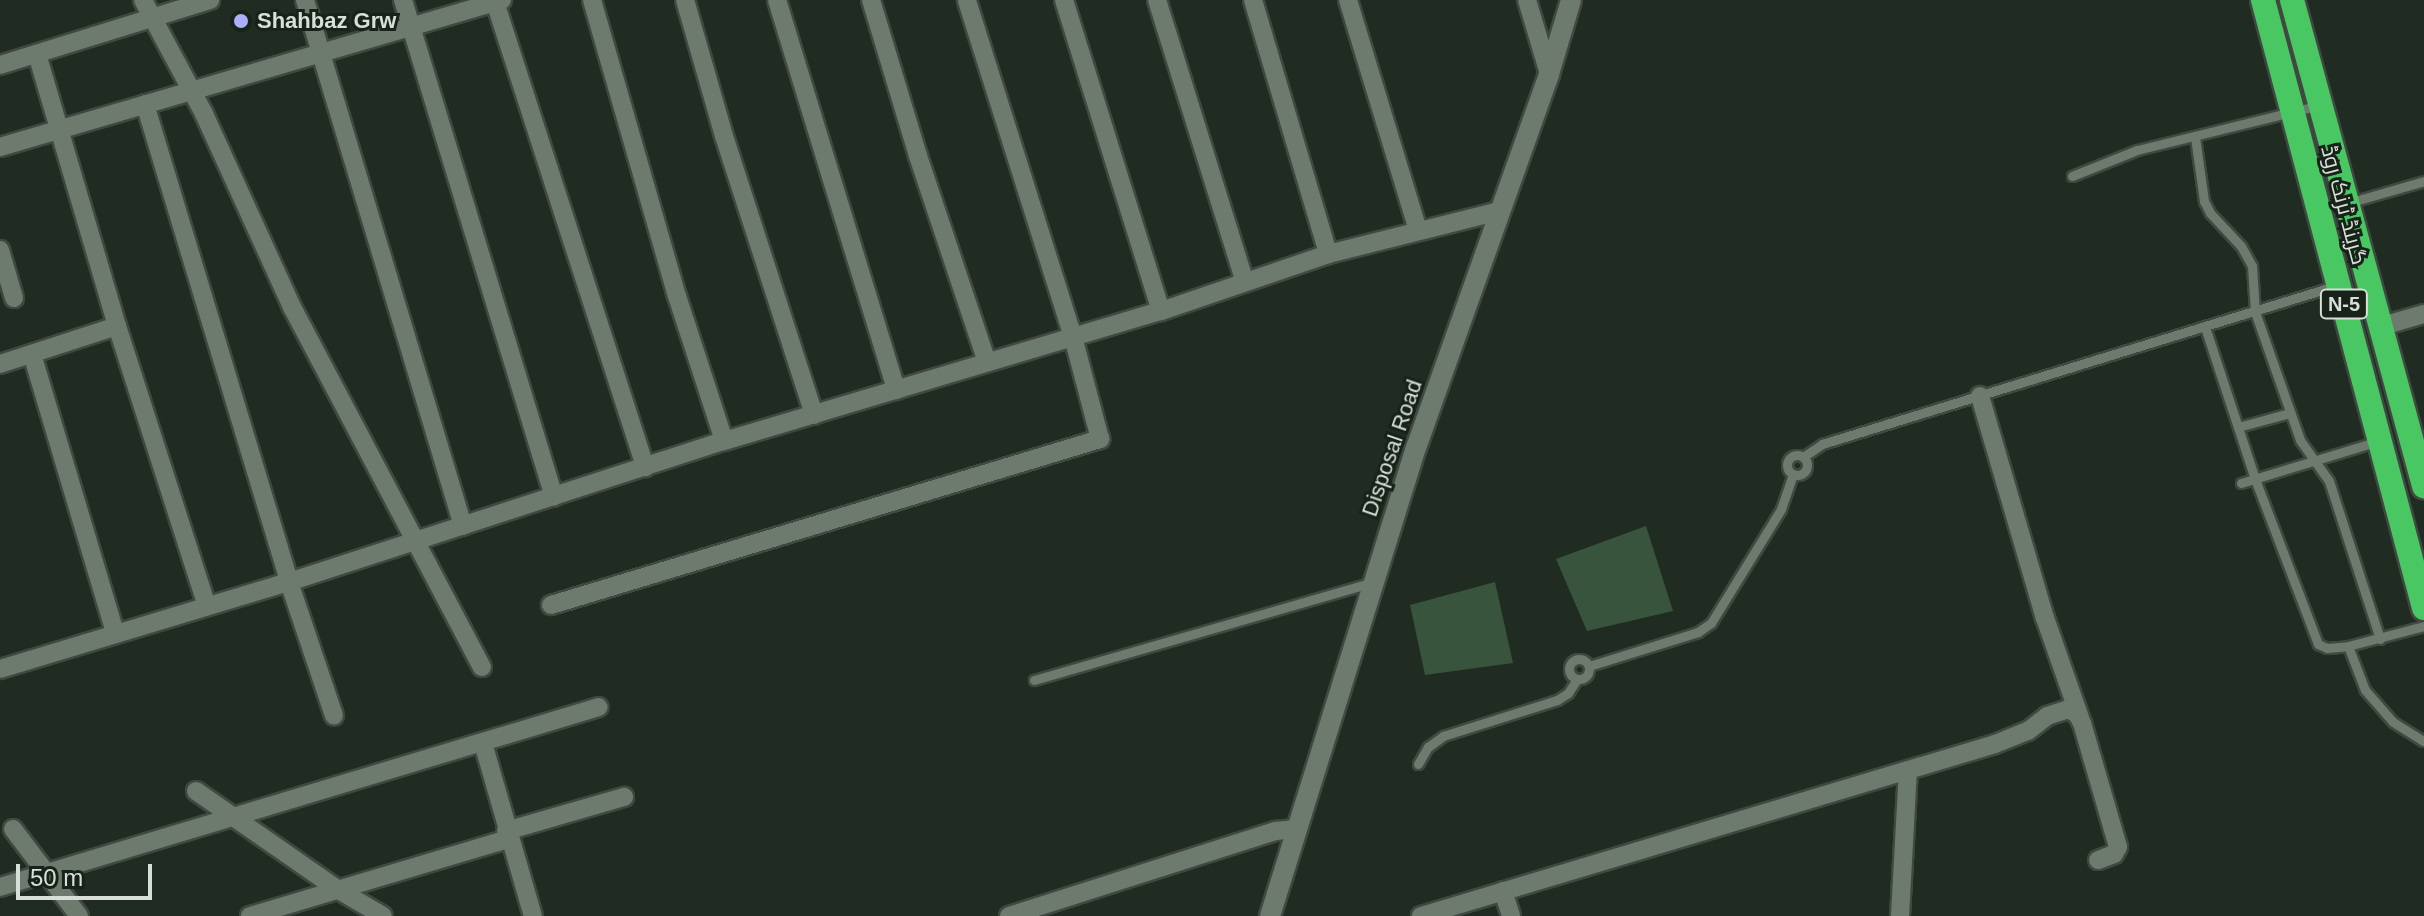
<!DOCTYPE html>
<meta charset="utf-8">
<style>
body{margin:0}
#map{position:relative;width:2424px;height:916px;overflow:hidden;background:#202c22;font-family:Helvetica,Cairo,sans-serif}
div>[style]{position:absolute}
.building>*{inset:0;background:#39543c}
.roads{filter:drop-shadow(2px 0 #404941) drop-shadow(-2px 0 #404941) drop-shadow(0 2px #404941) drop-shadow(0 -2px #404941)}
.lane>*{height:9px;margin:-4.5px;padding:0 4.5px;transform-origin:4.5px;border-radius:4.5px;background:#6d7a6e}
.lane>.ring{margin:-4.5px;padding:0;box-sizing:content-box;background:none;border:9px solid #6d7a6e;border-radius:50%}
.street>*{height:18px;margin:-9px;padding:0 9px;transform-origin:9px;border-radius:9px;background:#6d7a6e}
.secondary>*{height:20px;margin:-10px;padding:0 10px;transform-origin:10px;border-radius:10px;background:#6d7a6e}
.highway>*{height:24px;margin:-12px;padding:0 12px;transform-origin:12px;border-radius:12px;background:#49c763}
.dots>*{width:22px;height:22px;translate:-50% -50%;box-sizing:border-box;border:4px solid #172218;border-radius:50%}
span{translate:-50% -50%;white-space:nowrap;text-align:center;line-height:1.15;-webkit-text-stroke:6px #172218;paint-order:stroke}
.shield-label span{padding:2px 6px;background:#172218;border:2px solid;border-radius:6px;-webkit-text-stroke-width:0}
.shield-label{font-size:20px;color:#d8dfd9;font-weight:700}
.poi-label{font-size:22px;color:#d8dfd9;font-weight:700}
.left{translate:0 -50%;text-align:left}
.street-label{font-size:22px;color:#d8dfd9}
.scale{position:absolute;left:16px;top:864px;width:136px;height:36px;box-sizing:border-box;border:4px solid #d8dfd9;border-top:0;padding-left:10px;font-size:24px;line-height:28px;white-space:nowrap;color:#d8dfd9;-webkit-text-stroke:6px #172218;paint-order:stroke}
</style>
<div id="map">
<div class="building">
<i style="clip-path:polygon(1646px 526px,1673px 611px,1587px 631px,1556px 559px)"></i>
<i style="clip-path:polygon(1495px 582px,1513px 663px,1425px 675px,1410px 605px)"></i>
</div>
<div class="roads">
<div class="lane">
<i style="left:2195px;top:137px;width:65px;rotate:82deg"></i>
<i style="left:2204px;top:201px;width:13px;rotate:63deg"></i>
<i style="left:2210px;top:213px;width:45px;rotate:46.8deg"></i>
<i style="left:2241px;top:246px;width:23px;rotate:61deg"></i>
<i style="left:2252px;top:266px;width:46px;rotate:86.3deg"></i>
<i style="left:2255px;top:312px;width:136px;rotate:70.6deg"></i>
<i style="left:2300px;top:440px;width:50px;rotate:54.7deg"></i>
<i style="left:2329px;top:481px;width:166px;rotate:72.1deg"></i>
<i style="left:2072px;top:176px;width:70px;rotate:-21.8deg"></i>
<i style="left:2137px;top:150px;width:188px;rotate:-13.8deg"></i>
<i style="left:2348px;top:203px;width:79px;rotate:-16.1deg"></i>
<i style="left:2205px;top:327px;width:160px;rotate:71.8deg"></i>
<i style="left:2255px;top:479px;width:177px;rotate:69.1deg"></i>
<i style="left:2318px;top:644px;width:10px;rotate:24deg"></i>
<i style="left:2327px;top:648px;width:21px;rotate:-5deg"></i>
<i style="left:2348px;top:646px;width:79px;rotate:-14.7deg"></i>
<i style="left:2238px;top:427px;width:54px;rotate:-15.1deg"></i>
<i class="ring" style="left:1787px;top:455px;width:11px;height:11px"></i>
<i style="left:1803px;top:457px;width:23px;rotate:-34deg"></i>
<i style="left:1822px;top:444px;width:537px;rotate:-17.12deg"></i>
<i style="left:2241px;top:483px;width:143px;rotate:-17deg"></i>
<i style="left:2348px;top:646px;width:47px;rotate:68.9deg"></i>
<i style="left:2365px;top:690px;width:43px;rotate:48.8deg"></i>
<i style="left:2393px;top:722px;width:36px;rotate:32deg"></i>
<i class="ring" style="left:1569px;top:659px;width:11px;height:11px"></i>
<i style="left:1589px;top:666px;width:114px;rotate:-17.3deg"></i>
<i style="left:1698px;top:632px;width:16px;rotate:-35deg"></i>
<i style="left:1711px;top:623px;width:134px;rotate:-58.4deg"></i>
<i style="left:1781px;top:509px;width:37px;rotate:-71deg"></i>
<i style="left:1034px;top:680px;width:353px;rotate:-16.1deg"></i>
<i style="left:1418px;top:764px;width:20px;rotate:-60deg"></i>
<i style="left:1428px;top:747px;width:19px;rotate:-36deg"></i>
<i style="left:1443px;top:736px;width:120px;rotate:-17.5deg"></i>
<i style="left:1557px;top:700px;width:13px;rotate:-32deg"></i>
<i style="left:1568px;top:693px;width:17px;rotate:-57deg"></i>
</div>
<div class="street">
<i style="left:143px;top:0;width:129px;rotate:61.8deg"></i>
<i style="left:204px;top:114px;width:212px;rotate:65.5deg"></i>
<i style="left:292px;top:307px;width:407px;rotate:62.2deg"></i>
<i style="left:305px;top:0;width:549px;rotate:73.28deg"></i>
<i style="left:403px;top:0;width:519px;rotate:73.1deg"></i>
<i style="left:592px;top:0;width:308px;rotate:74deg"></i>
<i style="left:677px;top:296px;width:152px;rotate:72deg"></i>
<i style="left:685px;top:0;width:141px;rotate:74deg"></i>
<i style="left:724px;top:136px;width:293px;rotate:72.1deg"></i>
<i style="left:777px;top:0;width:408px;rotate:73deg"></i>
<i style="left:871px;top:0;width:163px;rotate:73.2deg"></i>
<i style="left:918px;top:156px;width:217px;rotate:71.5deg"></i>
<i style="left:1064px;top:0;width:326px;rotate:72.7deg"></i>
<i style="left:1157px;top:0;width:295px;rotate:72.7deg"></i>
<i style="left:1253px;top:0;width:265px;rotate:73.5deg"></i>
<i style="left:1348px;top:0;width:240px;rotate:73.1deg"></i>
<i style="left:1527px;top:0;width:77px;rotate:73.4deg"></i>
<i style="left:495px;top:2px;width:489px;rotate:72.1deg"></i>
<i style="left:37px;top:54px;width:284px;rotate:73.6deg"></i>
<i style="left:117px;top:326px;width:294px;rotate:72.2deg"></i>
<i style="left:0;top:65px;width:220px;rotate:-17.2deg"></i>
<i style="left:145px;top:104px;width:499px;rotate:73.2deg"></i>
<i style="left:289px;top:582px;width:141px;rotate:71.4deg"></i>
<i style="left:0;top:147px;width:523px;rotate:-16.32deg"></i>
<i style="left:0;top:250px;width:50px;rotate:73.7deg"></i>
<i style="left:2379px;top:327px;width:47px;rotate:-16.1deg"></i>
<i style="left:32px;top:354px;width:291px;rotate:73.4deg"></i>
<i style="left:0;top:364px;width:123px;rotate:-18deg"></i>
<i style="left:1980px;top:396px;width:231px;rotate:73.7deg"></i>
<i style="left:2045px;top:618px;width:106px;rotate:70.7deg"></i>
<i style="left:551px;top:605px;width:574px;rotate:-16.82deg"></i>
<i style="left:1100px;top:439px;width:106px;rotate:-104.8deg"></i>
<i style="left:1073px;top:337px;width:353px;rotate:-107.5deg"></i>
<i style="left:0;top:669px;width:302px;rotate:-16.8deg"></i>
<i style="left:289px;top:582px;width:457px;rotate:-18deg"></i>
<i style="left:724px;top:441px;width:456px;rotate:-16.6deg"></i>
<i style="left:1161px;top:311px;width:176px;rotate:-18.8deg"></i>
<i style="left:1328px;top:254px;width:176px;rotate:-14.1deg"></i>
<i style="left:483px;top:743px;width:180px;rotate:73.9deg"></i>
<i style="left:196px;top:791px;width:172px;rotate:34.8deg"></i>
<i style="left:337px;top:889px;width:53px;rotate:30.4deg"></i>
<i style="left:13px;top:829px;width:109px;rotate:52.8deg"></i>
<i style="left:506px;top:831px;width:123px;rotate:-16.1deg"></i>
<i style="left:0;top:887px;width:625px;rotate:-16.73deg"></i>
<i style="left:1503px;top:891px;width:26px;rotate:72deg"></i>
<i style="left:250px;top:916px;width:270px;rotate:-16.6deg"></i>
<i style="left:1009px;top:916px;width:280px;rotate:-17.7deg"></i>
<i style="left:1276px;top:831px;width:19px;rotate:-6deg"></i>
<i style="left:1421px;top:916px;width:599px;rotate:-16.68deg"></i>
<i style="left:1995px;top:744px;width:35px;rotate:-22deg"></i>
<i style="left:2028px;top:731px;width:24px;rotate:-38deg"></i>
<i style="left:2047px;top:716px;width:22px;rotate:-18deg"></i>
<i style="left:2068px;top:709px;width:10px;rotate:29deg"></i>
<i style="left:2077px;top:714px;width:10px;rotate:61deg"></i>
<i style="left:2082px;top:723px;width:129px;rotate:73.8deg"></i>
<i style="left:2118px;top:847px;width:8px;rotate:120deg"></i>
<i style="left:2114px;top:854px;width:17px;rotate:159deg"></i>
<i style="left:1900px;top:916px;width:146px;rotate:-86.9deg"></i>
</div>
<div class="secondary">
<i style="left:1270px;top:916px;width:490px;rotate:-72.7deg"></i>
<i style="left:1416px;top:448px;width:397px;rotate:-70.4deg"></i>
<i style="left:1549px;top:74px;width:77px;rotate:-73.4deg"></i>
</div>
<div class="highway">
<i style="left:2263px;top:0;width:629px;rotate:75.17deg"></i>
<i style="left:2292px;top:0;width:504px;rotate:74.8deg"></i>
</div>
</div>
<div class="dots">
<i style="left:241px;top:21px;background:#abaffb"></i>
</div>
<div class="shield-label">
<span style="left:2344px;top:304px">N-5</span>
</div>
<div class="poi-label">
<span class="left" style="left:257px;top:21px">Shahbaz Grw</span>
</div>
<div class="street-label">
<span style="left:2344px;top:205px;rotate:75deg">گرینڈ ٹرنک روڈ</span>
<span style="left:1392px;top:448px;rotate:-71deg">Disposal Road</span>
</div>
<div class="scale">50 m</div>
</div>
